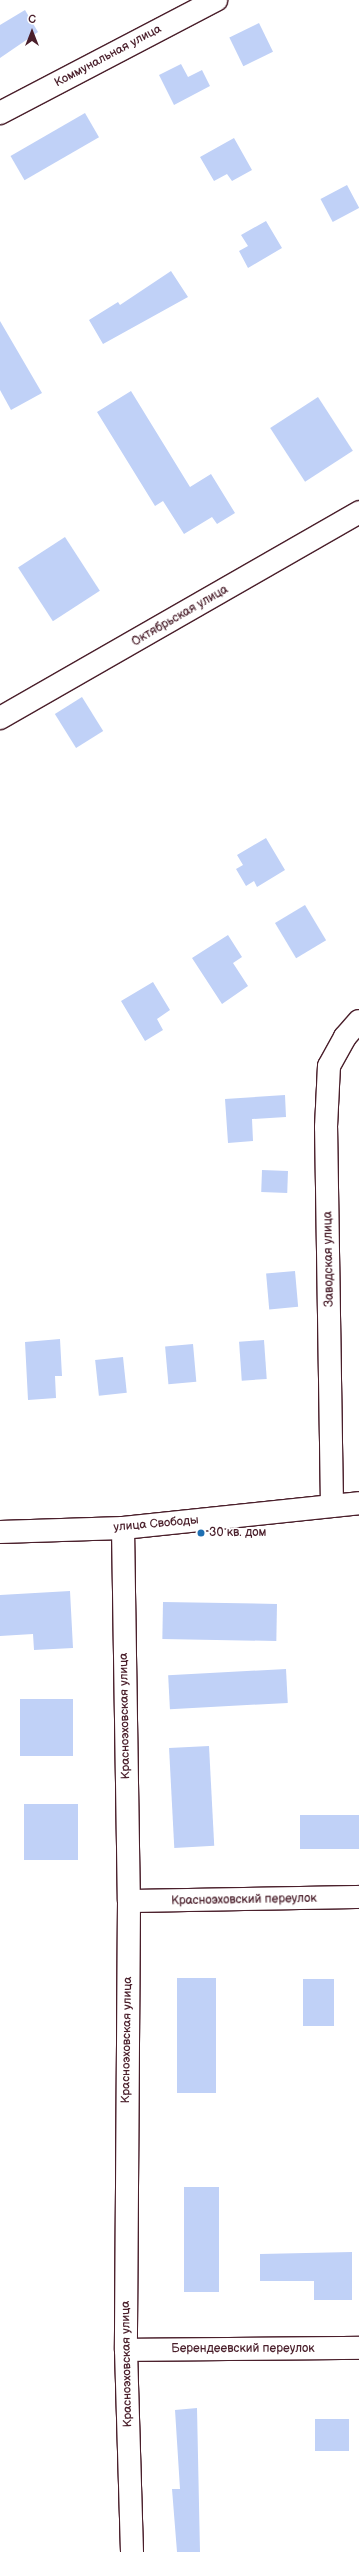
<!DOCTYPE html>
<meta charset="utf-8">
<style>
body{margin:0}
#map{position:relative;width:359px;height:2552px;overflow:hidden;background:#fff;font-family:"Balsamiq Sans",sans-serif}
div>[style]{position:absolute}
.building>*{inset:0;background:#c0d1f7;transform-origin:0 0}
.roads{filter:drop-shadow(1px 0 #4a1f2b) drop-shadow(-1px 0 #4a1f2b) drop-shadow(0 1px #4a1f2b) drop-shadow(0 -1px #4a1f2b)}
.minor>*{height:22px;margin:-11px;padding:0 11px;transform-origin:11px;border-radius:11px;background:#fff}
.tertiary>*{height:22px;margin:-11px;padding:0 11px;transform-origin:11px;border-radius:11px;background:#fff}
.secondary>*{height:22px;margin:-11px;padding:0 11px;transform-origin:11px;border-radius:11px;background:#fff}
.dots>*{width:11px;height:11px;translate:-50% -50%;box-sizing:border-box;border:2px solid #fff;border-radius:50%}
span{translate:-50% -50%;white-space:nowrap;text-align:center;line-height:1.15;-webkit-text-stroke:3.5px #fff;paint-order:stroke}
.street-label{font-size:12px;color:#4a1f2b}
.poi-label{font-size:12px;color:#4a1f2b}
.left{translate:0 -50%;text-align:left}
.north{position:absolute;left:12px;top:12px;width:40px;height:40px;-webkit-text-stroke:3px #fff;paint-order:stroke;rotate:0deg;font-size:11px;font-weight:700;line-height:16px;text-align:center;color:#4a1f2b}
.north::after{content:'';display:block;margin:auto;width:14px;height:18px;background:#4a1f2b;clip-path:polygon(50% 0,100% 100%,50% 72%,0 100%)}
</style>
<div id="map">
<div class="building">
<i style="clip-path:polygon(25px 10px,38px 32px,0 58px,0 25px)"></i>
<i style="left:259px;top:23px;width:32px;height:33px;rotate:64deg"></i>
<i style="clip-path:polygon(181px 64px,188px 77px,202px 70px,210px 86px,174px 105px,159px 75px)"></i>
<i style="left:85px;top:113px;width:28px;height:86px;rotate:60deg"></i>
<i style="clip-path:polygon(234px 138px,252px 170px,232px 181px,227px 174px,214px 181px,200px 157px)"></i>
<i style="left:347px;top:185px;width:26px;height:30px;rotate:62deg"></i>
<i style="clip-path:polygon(266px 221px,282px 248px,248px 268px,239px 251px,248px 246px,241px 235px)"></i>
<i style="clip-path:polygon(171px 271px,188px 297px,103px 344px,89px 320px,118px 302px,120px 305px)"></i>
<i style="clip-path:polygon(0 321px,42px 393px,11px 410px,0 390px)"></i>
<i style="clip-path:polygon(131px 391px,190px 487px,211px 474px,235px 513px,217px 524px,212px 517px,184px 534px,163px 501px,155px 506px,97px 412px)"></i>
<i style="left:318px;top:397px;width:64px;height:57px;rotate:57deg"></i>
<i style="left:65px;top:537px;width:64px;height:56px;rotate:57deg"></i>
<i style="left:82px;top:697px;width:40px;height:32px;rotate:58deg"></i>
<i style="clip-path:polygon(266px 838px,285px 870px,257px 887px,254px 881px,246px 886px,236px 869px,243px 865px,237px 855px)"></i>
<i style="left:305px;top:905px;width:41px;height:35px;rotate:59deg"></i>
<i style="clip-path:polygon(228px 935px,242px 957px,233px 963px,248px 986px,222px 1004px,192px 958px)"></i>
<i style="clip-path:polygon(153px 982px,170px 1010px,157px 1019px,163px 1030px,145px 1041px,121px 1001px)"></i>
<i style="clip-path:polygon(285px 1095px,286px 1117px,252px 1119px,253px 1141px,228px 1143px,225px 1099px)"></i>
<i style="left:262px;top:1170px;width:26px;height:22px;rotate:2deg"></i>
<i style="left:295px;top:1271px;width:36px;height:29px;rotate:85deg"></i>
<i style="clip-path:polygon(60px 1339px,62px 1376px,55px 1376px,56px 1398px,28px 1400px,25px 1342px)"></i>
<i style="left:264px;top:1340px;width:39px;height:25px;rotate:86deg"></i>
<i style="left:193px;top:1344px;width:38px;height:28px;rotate:85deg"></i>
<i style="left:123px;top:1357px;width:36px;height:28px;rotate:84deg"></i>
<i style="clip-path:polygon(70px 1591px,73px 1648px,34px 1650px,33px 1634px,0 1636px,0 1595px)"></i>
<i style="left:163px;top:1602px;width:114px;height:37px;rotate:1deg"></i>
<i style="left:286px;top:1669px;width:34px;height:118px;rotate:87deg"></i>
<i style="left:20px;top:1699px;width:53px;height:57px"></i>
<i style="left:209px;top:1746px;width:100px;height:40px;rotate:87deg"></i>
<i style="left:24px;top:1804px;width:54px;height:56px"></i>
<i style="left:359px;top:1815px;width:34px;height:59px;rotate:90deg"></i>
<i style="left:177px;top:1978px;width:39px;height:115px"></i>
<i style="left:303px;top:1979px;width:31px;height:47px"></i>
<i style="left:184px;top:2187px;width:35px;height:105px"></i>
<i style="clip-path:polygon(352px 2252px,352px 2300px,314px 2300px,314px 2281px,260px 2281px,260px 2254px)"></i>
<i style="clip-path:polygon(197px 2408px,200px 2552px,177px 2552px,172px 2489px,180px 2489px,175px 2410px)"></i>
<i style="left:315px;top:2419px;width:34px;height:32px"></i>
</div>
<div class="roads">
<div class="minor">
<i style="left:0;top:113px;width:244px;rotate:-27.6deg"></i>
<i style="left:332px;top:1506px;width:379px;rotate:-90.9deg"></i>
<i style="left:326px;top:1127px;width:61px;rotate:-87.2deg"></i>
<i style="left:329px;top:1066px;width:33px;rotate:-61deg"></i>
<i style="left:345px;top:1037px;width:21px;rotate:-49deg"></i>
<i style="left:123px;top:1528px;width:373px;rotate:89.1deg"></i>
<i style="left:129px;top:1901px;width:449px;rotate:90.4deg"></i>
<i style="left:126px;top:2350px;width:202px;rotate:88.3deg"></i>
<i style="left:129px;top:1901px;width:230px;rotate:-1deg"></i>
<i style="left:126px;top:2350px;width:233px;rotate:-0.5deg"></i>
</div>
<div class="tertiary">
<i style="left:0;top:718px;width:414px;rotate:-29.8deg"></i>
</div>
<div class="secondary">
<i style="left:0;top:1532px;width:123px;rotate:-1.9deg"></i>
<i style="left:123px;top:1528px;width:237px;rotate:-6deg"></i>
</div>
</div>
<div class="dots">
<i style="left:201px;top:1533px;background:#1f6fb2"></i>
</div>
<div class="street-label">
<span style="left:108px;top:56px;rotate:-28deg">Коммунальная улица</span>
<span style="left:180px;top:616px;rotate:-30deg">Октябрьская улица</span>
<span style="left:329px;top:1259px;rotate:-91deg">Заводская улица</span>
<span style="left:156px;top:1524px;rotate:-5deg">улица Свободы</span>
<span style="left:125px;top:1716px;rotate:-91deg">Красноэховская улица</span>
<span style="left:244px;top:1900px;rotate:-1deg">Красноэховский переулок</span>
<span style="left:127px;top:2040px;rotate:-89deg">Красноэховская улица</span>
<span style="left:243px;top:2349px">Берендеевский переулок</span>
<span style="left:127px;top:2364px;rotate:-91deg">Красноэховская улица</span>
</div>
<div class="poi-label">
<span class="left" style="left:209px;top:1533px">30 кв. дом</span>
</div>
<div class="north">С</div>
</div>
